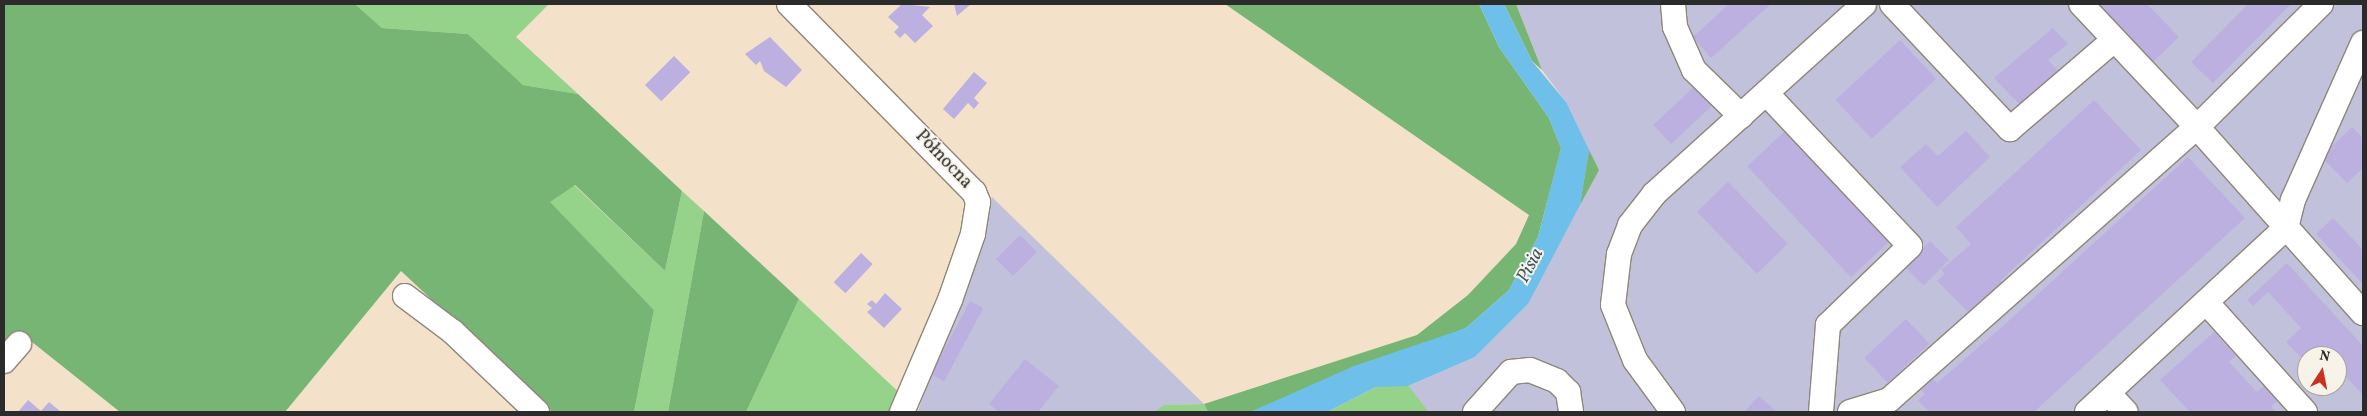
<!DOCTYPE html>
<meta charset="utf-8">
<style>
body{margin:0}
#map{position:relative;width:2367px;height:416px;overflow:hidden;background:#f3e2c9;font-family:Vollkorn,serif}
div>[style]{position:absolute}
.industrial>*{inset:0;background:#c2c1dc}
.green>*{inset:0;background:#94d389}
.forest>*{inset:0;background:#77b575}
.water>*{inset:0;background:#6ebfe9}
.building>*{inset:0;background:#bcb0e1;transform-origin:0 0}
.roads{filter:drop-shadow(1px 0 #8f867a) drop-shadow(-1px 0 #8f867a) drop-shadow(0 1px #8f867a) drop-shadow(0 -1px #8f867a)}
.minor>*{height:24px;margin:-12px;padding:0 12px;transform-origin:12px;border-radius:12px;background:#fff}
span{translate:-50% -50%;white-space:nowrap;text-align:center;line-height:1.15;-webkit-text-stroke:4px #f7f3e8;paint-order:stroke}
.street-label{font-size:18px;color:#2b2b2b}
.water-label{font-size:19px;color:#3f5764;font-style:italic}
.frame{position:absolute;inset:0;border:5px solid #2b2b2b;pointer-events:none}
.north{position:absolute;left:2297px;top:346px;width:50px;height:50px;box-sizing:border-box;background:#f7f3e8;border:1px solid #a5a39c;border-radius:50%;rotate:11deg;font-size:14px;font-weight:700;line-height:20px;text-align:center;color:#2b2b2b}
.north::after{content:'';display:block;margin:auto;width:18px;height:22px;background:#c8321e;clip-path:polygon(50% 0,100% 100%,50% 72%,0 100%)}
</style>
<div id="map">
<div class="industrial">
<i style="clip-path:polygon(evenodd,1516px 4px,2363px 4px,2363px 412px,1429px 412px,1408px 386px,1475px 357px,1528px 304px,1566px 102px,1542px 70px,1516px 4px,2307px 356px,2337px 356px,2337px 386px,2307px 386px,2307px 356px)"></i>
<i style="clip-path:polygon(992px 197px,1204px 404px,1164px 405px,1153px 412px,918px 411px)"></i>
</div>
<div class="green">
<i style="clip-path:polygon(355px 4px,549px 4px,516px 37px,578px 94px,523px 85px,468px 34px,382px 28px)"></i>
<i style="clip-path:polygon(574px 185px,665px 271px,682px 191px,704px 211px,668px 412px,634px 412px,654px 310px,549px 202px)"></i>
<i style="clip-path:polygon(799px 299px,904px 397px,893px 412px,746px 412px)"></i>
<i style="clip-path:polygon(1407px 384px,1429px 412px,1327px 412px,1376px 387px)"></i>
<i style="clip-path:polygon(1204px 404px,1208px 412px,1153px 412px,1164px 405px)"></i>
</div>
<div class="forest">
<i style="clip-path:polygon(4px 4px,355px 4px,382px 28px,468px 34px,523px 85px,578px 94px,682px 191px,665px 271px,575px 185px,550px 202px,654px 310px,634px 412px,552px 412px,401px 271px,285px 412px,120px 412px,22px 334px,4px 353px)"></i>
<i style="clip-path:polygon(1225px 4px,1479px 4px,1499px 47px,1549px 118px,1561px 148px,1538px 237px,1509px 290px,1466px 328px,1250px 412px,1208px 412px,1204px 404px,1417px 335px,1468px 295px,1516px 244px,1529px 215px)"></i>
<i style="clip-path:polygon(1504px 4px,1516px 4px,1542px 70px,1532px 61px)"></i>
<i style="clip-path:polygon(1589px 150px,1599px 170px,1580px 205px)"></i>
<i style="clip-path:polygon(704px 211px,799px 299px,746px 412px,668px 412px)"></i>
</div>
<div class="water">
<i style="clip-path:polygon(1479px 4px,1504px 4px,1532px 61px,1566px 102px,1589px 150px,1580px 205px,1528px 304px,1475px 357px,1408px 386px,1376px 387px,1327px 412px,1250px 412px,1354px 366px,1466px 328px,1509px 290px,1538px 237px,1561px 148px,1549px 118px,1499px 47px)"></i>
</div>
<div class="building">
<i style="clip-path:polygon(902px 4px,930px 7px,922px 15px,933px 26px,915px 43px,905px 33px,900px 38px,894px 32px,899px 27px,888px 17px)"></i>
<i style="clip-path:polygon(954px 4px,971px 4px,957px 16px)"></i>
<i style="clip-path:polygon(1729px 4px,1771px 4px,1711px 58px,1693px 37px)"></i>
<i style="clip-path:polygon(2104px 4px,2147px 4px,2179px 37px,2151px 64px,2099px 9px)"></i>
<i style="clip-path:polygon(2248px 4px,2291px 4px,2213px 83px,2191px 62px)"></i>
<i style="clip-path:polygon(2053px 28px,2068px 44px,2048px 60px,2060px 73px,2024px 109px,1994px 78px)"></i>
<i style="clip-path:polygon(770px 37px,802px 70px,786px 87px,764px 71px,760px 61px,756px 65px,745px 54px)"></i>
<i style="left:1900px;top:40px;width:53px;height:88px;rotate:47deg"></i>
<i style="left:674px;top:56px;width:23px;height:41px;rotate:45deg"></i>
<i style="clip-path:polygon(974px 72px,987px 83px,974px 98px,979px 103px,974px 109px,968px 103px,954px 119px,943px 109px)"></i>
<i style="left:1695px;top:86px;width:26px;height:57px;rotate:47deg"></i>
<i style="clip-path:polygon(2094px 100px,2141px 150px,2001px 280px,2005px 285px,1971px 315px,1937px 281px,1945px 274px,1941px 270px,1971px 244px,1956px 227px)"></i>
<i style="clip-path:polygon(2352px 127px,2363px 138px,2363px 168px,2347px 183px,2321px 157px)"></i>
<i style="left:1786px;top:130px;width:152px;height:53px;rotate:47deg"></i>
<i style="clip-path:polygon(1966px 131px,1990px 157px,1937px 207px,1900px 167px,1926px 144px,1938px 156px)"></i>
<i style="clip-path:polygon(2188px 157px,2245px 218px,2034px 412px,1929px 412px,1918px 400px,1925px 394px,1920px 389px,1932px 378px,1937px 383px,2003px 326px)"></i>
<i style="left:1728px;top:182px;width:86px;height:43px;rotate:46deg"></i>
<i style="clip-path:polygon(2333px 218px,2363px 250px,2363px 284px,2316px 234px)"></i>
<i style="left:1020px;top:235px;width:24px;height:34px;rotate:45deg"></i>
<i style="left:1930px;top:241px;width:27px;height:36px;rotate:45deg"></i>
<i style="left:861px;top:253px;width:16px;height:40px;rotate:43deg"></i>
<i style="clip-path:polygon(2287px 263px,2363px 346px,2363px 395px,2337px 367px,2337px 356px,2307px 356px,2307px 364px,2286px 342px,2301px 328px,2268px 292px,2253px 306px,2247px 300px)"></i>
<i style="clip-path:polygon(885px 293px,902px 309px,884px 328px,867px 312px,872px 308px,867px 304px,872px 300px,876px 304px)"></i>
<i style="left:970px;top:301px;width:15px;height:83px;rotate:28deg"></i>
<i style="left:1906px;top:319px;width:34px;height:57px;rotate:47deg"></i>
<i style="clip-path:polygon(2214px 332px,2236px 356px,2229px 362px,2257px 392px,2267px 383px,2281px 398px,2271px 407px,2276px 412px,2190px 412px,2160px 380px)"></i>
<i style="clip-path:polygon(1025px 359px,1059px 386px,1038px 412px,999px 412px,989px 404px)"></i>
<i style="clip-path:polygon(1759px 396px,1777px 412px,1744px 412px)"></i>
<i style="clip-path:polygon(28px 400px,41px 411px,49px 402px,61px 412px,18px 412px)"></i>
</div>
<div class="roads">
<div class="minor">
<i style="left:789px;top:4px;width:264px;rotate:45.5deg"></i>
<i style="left:974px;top:192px;width:11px;rotate:68deg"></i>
<i style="left:978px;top:202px;width:32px;rotate:99deg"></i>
<i style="left:973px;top:234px;width:70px;rotate:109.2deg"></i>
<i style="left:950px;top:300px;width:122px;rotate:113.2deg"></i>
<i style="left:1673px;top:4px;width:23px;rotate:85deg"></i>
<i style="left:1675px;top:27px;width:47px;rotate:66.2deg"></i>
<i style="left:1694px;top:70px;width:66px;rotate:44.4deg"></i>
<i style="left:1892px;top:4px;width:172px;rotate:46.7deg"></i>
<i style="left:2010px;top:129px;width:137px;rotate:-40.6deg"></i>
<i style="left:2321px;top:4px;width:175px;rotate:135.2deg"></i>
<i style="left:2197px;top:127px;width:249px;rotate:48.3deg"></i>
<i style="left:1766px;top:93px;width:210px;rotate:46.7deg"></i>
<i style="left:1910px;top:246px;width:114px;rotate:136.1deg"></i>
<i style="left:1828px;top:325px;width:87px;rotate:94.6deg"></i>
<i style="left:405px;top:296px;width:60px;rotate:36.9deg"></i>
<i style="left:453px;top:332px;width:116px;rotate:43.6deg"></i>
<i style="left:2206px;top:302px;width:148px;rotate:48deg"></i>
<i style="left:4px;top:361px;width:23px;rotate:-49deg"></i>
<i style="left:2108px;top:393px;width:26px;rotate:47deg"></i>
<i style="left:1475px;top:412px;width:54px;rotate:-48deg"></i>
<i style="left:1511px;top:372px;width:19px;rotate:-6deg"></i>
<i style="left:1530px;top:370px;width:29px;rotate:22deg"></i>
<i style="left:1557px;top:381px;width:16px;rotate:45deg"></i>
<i style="left:1568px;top:392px;width:20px;rotate:81deg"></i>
<i style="left:1673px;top:412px;width:64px;rotate:-126.2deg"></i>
<i style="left:1635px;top:360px;width:59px;rotate:-111.8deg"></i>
<i style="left:1613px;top:305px;width:51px;rotate:-83.3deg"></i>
<i style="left:1619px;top:254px;width:31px;rotate:-69deg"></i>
<i style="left:1630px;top:225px;width:39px;rotate:-52deg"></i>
<i style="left:1654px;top:194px;width:283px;rotate:-42.1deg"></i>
<i style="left:1850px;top:412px;width:41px;rotate:-17.1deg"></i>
<i style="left:1889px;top:400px;width:412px;rotate:-41.6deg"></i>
<i style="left:2197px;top:127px;width:169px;rotate:-133.3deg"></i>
<i style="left:2087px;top:412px;width:271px;rotate:-42.8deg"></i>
<i style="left:2286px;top:228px;width:29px;rotate:-76deg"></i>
<i style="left:2293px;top:200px;width:172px;rotate:-66deg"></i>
</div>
</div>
<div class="street-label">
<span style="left:943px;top:160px;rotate:46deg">Północna</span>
</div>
<div class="water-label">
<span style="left:1531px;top:266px;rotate:-62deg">Pisia</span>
</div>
<div class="frame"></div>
<div class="north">N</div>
</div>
